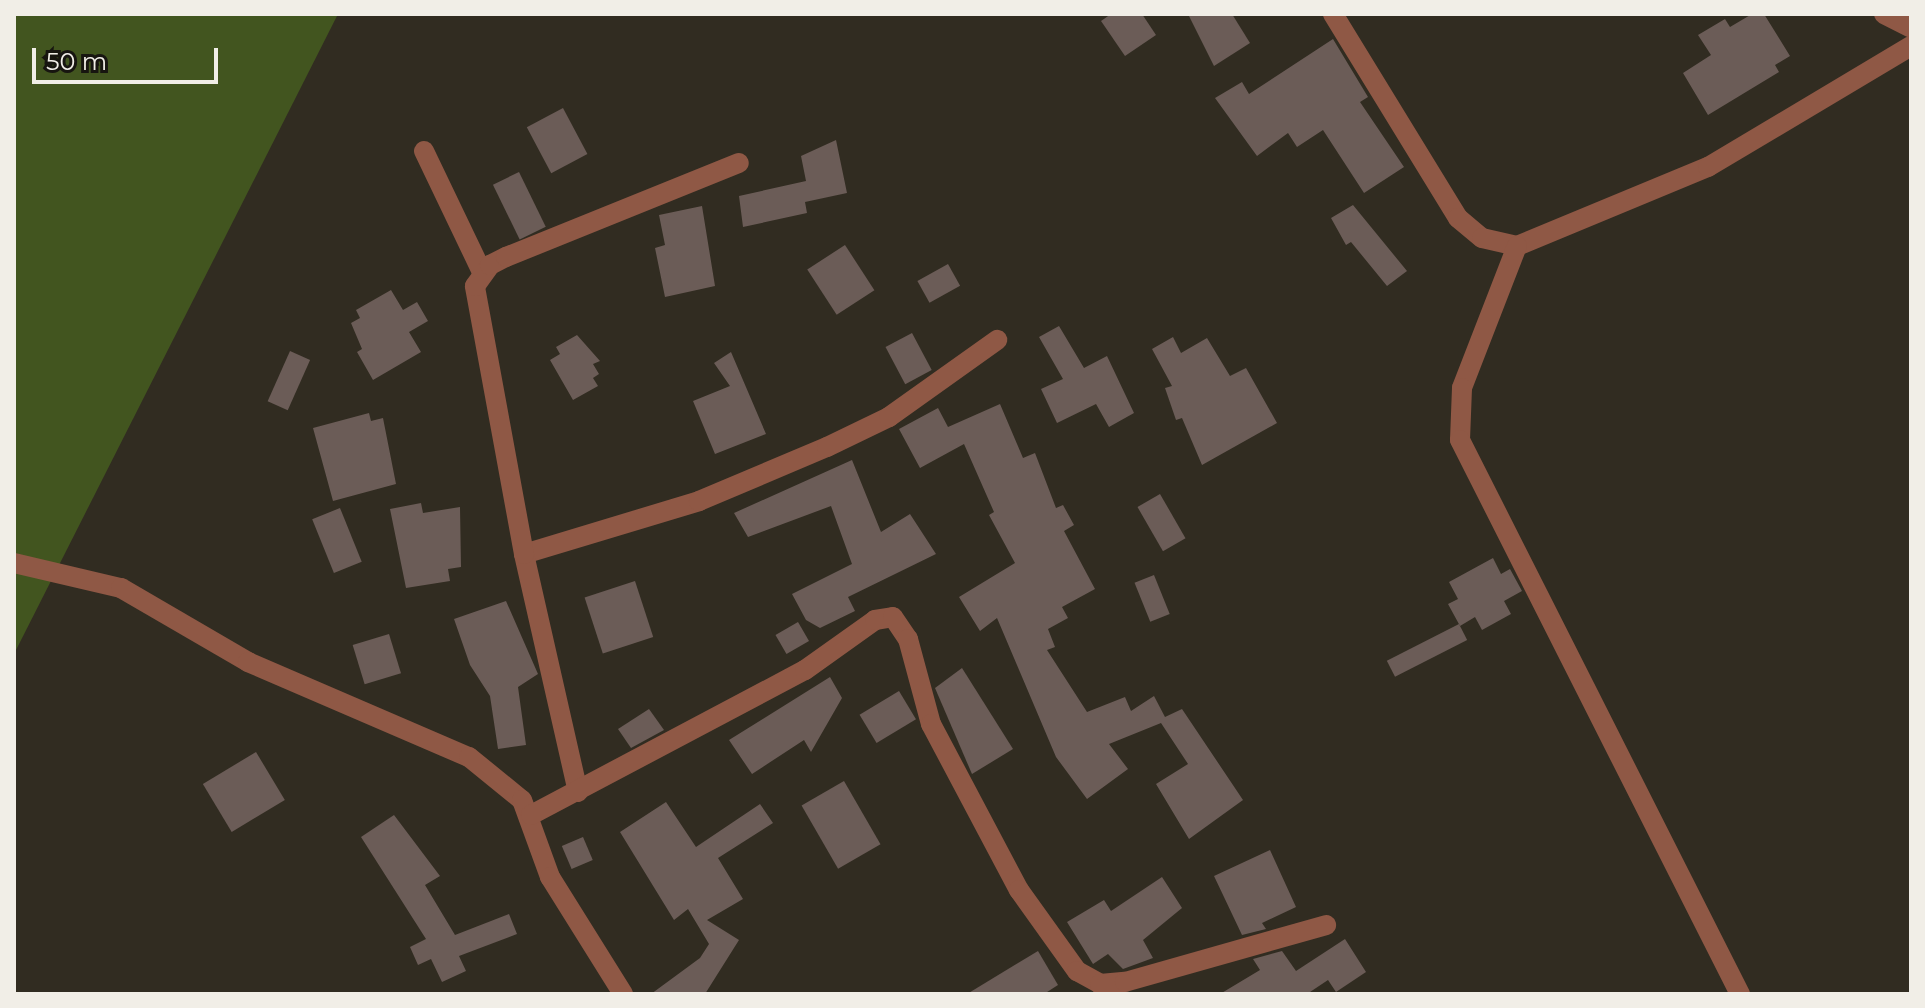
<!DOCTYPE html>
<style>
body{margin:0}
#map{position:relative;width:1925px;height:1008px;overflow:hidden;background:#312c21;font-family:Montserrat,sans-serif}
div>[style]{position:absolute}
.green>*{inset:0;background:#42551f}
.building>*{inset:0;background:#6b5c57;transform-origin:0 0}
.minor>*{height:20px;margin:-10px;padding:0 10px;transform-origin:10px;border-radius:10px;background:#8f5845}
span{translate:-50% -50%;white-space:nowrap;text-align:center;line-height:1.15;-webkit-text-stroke:8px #171510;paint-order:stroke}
.frame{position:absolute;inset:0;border:16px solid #f1eee7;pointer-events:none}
.scale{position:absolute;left:32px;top:48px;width:186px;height:36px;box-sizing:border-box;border:4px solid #f1eee7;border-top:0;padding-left:10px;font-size:24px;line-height:28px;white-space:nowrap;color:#f1eee7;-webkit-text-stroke:6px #171510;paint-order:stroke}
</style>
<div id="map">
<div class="green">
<i style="clip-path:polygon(14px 14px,338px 14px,14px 654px)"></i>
</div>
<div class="building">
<i style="clip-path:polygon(1111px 14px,1142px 14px,1156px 35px,1125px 56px,1101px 21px)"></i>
<i style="clip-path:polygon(1188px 14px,1232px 14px,1250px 43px,1214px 66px)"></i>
<i style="clip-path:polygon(1752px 14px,1764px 14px,1790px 56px,1775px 65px,1779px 72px,1708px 115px,1683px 73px,1711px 55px,1698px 35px,1725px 19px,1730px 27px)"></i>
<i style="clip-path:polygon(1333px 39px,1368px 97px,1360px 102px,1404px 167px,1364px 193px,1323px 130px,1297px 147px,1288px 133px,1257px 156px,1215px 98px,1242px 82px,1249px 94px)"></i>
<i style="left:563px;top:108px;width:52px;height:41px;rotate:62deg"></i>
<i style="clip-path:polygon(836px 140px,847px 193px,805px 202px,807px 213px,743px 227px,739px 196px,806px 181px,801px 156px)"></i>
<i style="left:519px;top:172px;width:61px;height:29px;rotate:64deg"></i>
<i style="clip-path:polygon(1353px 205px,1407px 271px,1387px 286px,1351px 242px,1346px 245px,1331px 218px)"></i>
<i style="clip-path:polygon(702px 206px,715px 286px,665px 297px,655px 248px,665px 245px,659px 215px)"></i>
<i style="left:845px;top:245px;width:54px;height:45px;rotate:57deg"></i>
<i style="left:948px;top:264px;width:25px;height:35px;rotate:61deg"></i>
<i style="clip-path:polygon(391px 290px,403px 310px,417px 302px,428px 321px,409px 332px,421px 352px,373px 380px,357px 352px,362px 349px,351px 323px,360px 318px,356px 310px)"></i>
<i style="clip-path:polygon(1059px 326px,1084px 368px,1107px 356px,1134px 413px,1109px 427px,1096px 404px,1057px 423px,1041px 389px,1063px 379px,1039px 337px)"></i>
<i style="left:912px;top:333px;width:42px;height:30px;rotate:62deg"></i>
<i style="clip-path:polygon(577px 335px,600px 361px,593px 364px,599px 374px,593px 378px,598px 386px,573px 400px,550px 360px,560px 354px,556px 347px)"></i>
<i style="clip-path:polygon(1173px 337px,1181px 353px,1207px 338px,1230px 376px,1246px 368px,1277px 423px,1202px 465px,1182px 418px,1176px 420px,1165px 388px,1172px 386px,1152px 349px)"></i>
<i style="left:290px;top:351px;width:22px;height:55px;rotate:24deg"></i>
<i style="clip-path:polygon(731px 352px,766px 434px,715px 454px,693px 401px,730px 386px,714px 363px)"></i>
<i style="clip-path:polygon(1000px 404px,1023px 458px,1035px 453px,1056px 508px,1063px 505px,1074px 525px,1064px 531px,1095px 589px,1062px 607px,1068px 618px,1048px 629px,1055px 647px,1047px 650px,1087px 712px,1125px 697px,1131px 711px,1154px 696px,1165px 717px,1182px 709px,1243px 800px,1189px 839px,1156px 784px,1188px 764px,1161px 723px,1109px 744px,1128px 769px,1087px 799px,1056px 757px,997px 618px,980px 631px,959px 597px,1015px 563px,989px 515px,994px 512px,964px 444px,920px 468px,899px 429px,938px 408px,948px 427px)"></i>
<i style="clip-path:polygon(369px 413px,371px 421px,383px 418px,396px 484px,333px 501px,313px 428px)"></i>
<i style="clip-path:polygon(852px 460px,881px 532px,910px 514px,936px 554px,848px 597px,855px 611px,820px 628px,806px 620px,792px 594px,852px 564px,831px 506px,748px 537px,734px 513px)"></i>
<i style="left:1160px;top:494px;width:51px;height:26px;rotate:60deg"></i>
<i style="clip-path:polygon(421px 503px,423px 513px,460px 507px,461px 567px,448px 569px,450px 581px,406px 588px,390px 509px)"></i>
<i style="left:340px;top:508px;width:58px;height:30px;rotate:68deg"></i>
<i style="clip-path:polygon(1493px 558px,1501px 574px,1510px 569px,1522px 591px,1504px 601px,1511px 614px,1482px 630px,1475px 617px,1460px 626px,1448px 604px,1458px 599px,1449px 582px)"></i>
<i style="left:1154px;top:575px;width:42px;height:21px;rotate:68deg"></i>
<i style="left:635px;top:581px;width:59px;height:53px;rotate:72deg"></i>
<i style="clip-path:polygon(506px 601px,538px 674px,518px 687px,526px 745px,498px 749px,490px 696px,470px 665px,454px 619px)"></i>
<i style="left:798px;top:622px;width:22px;height:26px;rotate:60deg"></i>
<i style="left:1459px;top:624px;width:18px;height:81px;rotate:63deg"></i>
<i style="left:389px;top:634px;width:41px;height:38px;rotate:73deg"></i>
<i style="clip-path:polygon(962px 668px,1013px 749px,972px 774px,935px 688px)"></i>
<i style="clip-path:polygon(830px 677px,842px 698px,811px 752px,804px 740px,752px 774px,729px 740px)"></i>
<i style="left:899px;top:691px;width:33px;height:46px;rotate:59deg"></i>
<i style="clip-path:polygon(649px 709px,664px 730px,631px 748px,618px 729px)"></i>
<i style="left:256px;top:752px;width:56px;height:62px;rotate:59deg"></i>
<i style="left:844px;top:781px;width:73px;height:49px;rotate:60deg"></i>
<i style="clip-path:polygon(666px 802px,696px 847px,760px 804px,773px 823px,718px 858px,743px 899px,707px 920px,739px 940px,705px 994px,651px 994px,700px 958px,709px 944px,688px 909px,674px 920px,620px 832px)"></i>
<i style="clip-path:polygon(394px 815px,440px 876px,425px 885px,455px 935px,509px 914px,517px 934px,459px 956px,466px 971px,442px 982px,431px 959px,418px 965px,410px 947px,426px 939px,361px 837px)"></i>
<i style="left:583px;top:837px;width:25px;height:23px;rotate:67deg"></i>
<i style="clip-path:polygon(1270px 850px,1296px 907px,1262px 923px,1266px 929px,1242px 935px,1214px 876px)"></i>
<i style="clip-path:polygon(1162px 877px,1182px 908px,1143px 940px,1153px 958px,1123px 969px,1108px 954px,1093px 964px,1067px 922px,1104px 900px,1111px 911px)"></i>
<i style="clip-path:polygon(1345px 939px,1366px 972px,1336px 992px,1328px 980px,1307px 994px,1220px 994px,1260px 970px,1253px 959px,1282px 951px,1296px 971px)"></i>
<i style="clip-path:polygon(1038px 951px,1058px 985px,1044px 994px,967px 994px)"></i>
</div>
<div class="minor">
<i style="left:1333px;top:14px;width:239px;rotate:58.5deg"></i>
<i style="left:1458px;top:218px;width:31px;rotate:40deg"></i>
<i style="left:1482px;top:238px;width:36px;rotate:13deg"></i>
<i style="left:1517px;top:246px;width:207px;rotate:-22.5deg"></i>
<i style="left:1708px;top:167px;width:236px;rotate:-30.8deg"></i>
<i style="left:1884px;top:14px;width:30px;rotate:27deg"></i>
<i style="left:424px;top:151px;width:134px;rotate:64.4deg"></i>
<i style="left:1517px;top:246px;width:152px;rotate:111.2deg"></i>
<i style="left:1462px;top:388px;width:52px;rotate:92.2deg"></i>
<i style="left:1460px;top:440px;width:621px;rotate:63.19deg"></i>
<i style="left:524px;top:554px;width:183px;rotate:-16.8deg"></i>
<i style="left:699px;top:501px;width:139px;rotate:-22.9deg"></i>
<i style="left:827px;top:447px;width:69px;rotate:-25.8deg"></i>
<i style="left:889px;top:417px;width:133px;rotate:-35.5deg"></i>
<i style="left:14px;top:563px;width:110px;rotate:13.2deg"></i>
<i style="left:121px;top:588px;width:147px;rotate:30.2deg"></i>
<i style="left:248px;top:662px;width:241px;rotate:23.3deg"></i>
<i style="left:469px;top:757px;width:68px;rotate:39.1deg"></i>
<i style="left:522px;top:800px;width:82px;rotate:70deg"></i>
<i style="left:550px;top:877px;width:138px;rotate:58deg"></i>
<i style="left:578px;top:792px;width:244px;rotate:-102.8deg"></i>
<i style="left:524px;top:554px;width:272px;rotate:-100.4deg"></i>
<i style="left:475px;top:286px;width:26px;rotate:-54deg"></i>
<i style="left:490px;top:265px;width:18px;rotate:-27deg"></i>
<i style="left:506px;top:257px;width:251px;rotate:-22deg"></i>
<i style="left:531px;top:815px;width:310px;rotate:-27.9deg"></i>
<i style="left:805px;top:670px;width:86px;rotate:-35.5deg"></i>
<i style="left:875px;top:620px;width:18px;rotate:-9deg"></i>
<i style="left:893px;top:617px;width:27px;rotate:56deg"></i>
<i style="left:908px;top:639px;width:88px;rotate:74.9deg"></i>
<i style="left:931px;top:724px;width:188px;rotate:62.1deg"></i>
<i style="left:1019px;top:890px;width:100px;rotate:54.4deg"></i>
<i style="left:1077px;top:971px;width:26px;rotate:29deg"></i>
<i style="left:1100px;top:984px;width:25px;rotate:-5deg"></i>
<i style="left:1125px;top:982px;width:209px;rotate:-15.8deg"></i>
</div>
<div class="frame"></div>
<div class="scale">50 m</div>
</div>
